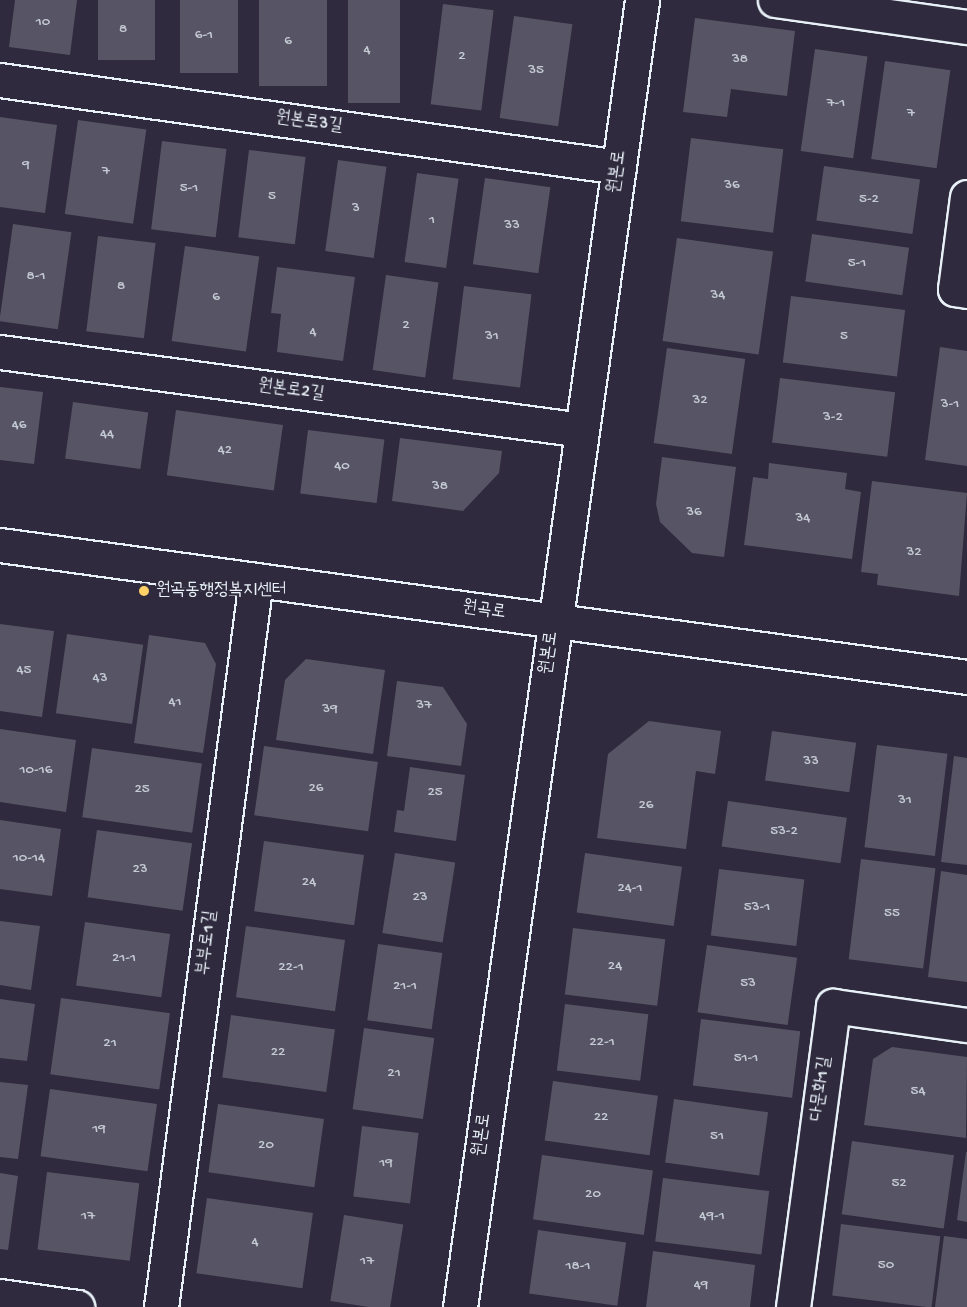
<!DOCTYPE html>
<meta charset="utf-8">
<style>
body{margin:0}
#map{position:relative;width:967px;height:1307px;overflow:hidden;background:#2f2a3d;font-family:"Gochi Hand","Poor Story",sans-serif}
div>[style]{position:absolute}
.building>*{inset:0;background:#575565;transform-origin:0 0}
.roads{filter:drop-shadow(2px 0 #e8f1f8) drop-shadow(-2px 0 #e8f1f8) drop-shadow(0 2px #e8f1f8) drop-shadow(0 -2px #e8f1f8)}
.minor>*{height:33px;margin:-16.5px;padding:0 16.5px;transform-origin:16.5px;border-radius:16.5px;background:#2f2a3d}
.tertiary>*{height:33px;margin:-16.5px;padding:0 16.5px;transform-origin:16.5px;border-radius:16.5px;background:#2f2a3d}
.dots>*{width:16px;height:16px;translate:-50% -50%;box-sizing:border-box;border:3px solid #2f2a3d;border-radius:50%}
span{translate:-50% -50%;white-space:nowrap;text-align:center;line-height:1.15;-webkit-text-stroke:4.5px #2f2a3d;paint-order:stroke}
.number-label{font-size:15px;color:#c4cad3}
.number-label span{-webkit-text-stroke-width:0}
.street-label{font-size:18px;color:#e8f1f8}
.poi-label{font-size:18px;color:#e8f1f8}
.left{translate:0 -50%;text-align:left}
</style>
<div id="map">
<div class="building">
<i style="clip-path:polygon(15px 0,77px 0,70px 55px,9px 47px)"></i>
<i style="left:98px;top:0;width:57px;height:60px"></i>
<i style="left:180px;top:0;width:58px;height:73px"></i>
<i style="left:259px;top:0;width:68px;height:86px"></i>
<i style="left:348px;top:0;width:52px;height:103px"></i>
<i style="left:443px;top:4px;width:51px;height:101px;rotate:7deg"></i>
<i style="left:514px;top:16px;width:59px;height:103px;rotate:8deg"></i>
<i style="clip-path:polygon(695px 18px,795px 31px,787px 96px,731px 89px,727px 117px,683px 112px)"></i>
<i style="left:815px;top:49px;width:53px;height:103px;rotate:8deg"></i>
<i style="left:885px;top:61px;width:66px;height:99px;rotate:8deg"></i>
<i style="clip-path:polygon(0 117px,57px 125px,45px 213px,0 207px)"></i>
<i style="left:78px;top:120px;width:69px;height:95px;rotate:8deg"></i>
<i style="left:691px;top:138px;width:93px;height:84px;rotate:7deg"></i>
<i style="left:162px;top:141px;width:65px;height:89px;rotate:7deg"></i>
<i style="left:249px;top:150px;width:57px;height:88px;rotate:7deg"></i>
<i style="left:338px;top:160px;width:49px;height:92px;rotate:8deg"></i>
<i style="left:824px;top:166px;width:97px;height:55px;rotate:8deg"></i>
<i style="left:417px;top:173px;width:42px;height:90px;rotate:8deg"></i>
<i style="left:485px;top:178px;width:66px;height:87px;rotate:8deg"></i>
<i style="left:13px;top:224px;width:59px;height:98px;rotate:8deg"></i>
<i style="left:812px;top:234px;width:98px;height:48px;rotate:8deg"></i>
<i style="left:98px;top:236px;width:58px;height:96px;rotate:7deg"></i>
<i style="left:677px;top:238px;width:97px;height:104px;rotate:8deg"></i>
<i style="left:185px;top:246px;width:75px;height:96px;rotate:8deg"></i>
<i style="clip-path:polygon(277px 267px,355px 277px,343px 361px,277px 352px,281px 314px,271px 313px)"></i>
<i style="left:386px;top:275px;width:53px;height:96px;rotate:8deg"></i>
<i style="left:464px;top:286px;width:68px;height:94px;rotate:7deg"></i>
<i style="left:791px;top:296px;width:115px;height:67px;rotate:7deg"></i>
<i style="clip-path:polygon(940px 347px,967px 351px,967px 466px,925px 460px)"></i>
<i style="left:667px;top:348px;width:79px;height:96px;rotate:8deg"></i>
<i style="left:780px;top:378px;width:116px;height:65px;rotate:7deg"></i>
<i style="clip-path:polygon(0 387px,43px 392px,34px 464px,0 460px)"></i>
<i style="left:73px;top:402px;width:76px;height:57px;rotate:8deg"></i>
<i style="left:176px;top:410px;width:108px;height:66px;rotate:8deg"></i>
<i style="left:308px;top:430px;width:77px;height:64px;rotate:7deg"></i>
<i style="clip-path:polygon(400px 438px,502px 451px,499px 473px,463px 511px,392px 501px)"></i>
<i style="clip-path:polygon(662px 457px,736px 467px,724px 557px,692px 553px,660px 522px,656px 504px)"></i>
<i style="clip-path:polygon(769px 463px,847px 473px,845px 489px,861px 492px,852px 559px,744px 545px,753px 477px,768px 479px)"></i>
<i style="clip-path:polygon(872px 481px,967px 493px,959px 596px,877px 585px,878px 574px,861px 572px)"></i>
<i style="clip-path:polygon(0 624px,54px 631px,42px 717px,0 711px)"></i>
<i style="left:67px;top:634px;width:77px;height:80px;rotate:8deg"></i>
<i style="clip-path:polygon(149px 635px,205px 643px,216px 664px,203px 753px,134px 743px)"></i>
<i style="clip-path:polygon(306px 659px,385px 670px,373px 754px,276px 740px,285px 680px)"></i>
<i style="clip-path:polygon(397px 681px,443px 687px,467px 724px,461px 766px,387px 756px)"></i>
<i style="clip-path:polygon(649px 721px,721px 731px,715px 774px,696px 771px,686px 849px,597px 838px,608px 754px)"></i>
<i style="clip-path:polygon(0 729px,76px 740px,66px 812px,0 802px)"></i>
<i style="left:772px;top:731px;width:85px;height:50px;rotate:8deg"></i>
<i style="left:877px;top:745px;width:71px;height:103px;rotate:7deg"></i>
<i style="left:264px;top:746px;width:115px;height:70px;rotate:8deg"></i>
<i style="left:92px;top:748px;width:111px;height:70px;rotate:8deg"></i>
<i style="clip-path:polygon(954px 756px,967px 758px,967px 865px,941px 862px)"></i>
<i style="clip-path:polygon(410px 767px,465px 775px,456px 841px,394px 832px,397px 810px,404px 811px)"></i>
<i style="left:728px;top:801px;width:120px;height:46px;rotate:8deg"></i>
<i style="clip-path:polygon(0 820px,61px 829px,52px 896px,0 889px)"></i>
<i style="left:97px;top:830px;width:96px;height:68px;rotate:8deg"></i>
<i style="left:264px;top:841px;width:101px;height:71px;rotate:8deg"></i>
<i style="left:395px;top:853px;width:61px;height:81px;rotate:9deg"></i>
<i style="left:585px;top:853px;width:98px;height:60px;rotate:8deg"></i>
<i style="left:861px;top:859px;width:75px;height:101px;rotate:7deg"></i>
<i style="left:719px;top:869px;width:86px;height:67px;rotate:7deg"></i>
<i style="clip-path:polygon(941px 871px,967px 875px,967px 982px,928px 977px)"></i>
<i style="clip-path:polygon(0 921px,40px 926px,31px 990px,0 985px)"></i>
<i style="left:85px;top:922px;width:86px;height:64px;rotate:8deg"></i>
<i style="left:246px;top:926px;width:100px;height:72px;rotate:8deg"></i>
<i style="left:573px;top:928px;width:93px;height:67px;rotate:7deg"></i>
<i style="left:378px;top:944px;width:65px;height:77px;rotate:8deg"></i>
<i style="left:707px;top:945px;width:91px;height:68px;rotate:8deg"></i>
<i style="left:61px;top:998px;width:110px;height:77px;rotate:8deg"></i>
<i style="clip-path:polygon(0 999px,35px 1004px,27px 1061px,0 1058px)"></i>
<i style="left:565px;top:1004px;width:84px;height:67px;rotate:7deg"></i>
<i style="left:231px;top:1015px;width:105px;height:63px;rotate:8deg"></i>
<i style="left:701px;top:1019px;width:100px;height:67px;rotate:7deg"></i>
<i style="left:364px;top:1028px;width:71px;height:82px;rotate:8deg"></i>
<i style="clip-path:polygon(892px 1047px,967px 1057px,966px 1138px,864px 1125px,873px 1059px)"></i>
<i style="left:553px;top:1081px;width:106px;height:60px;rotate:8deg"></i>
<i style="clip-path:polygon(0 1082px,28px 1085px,18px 1159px,0 1157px)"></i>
<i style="left:50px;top:1089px;width:108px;height:68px;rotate:8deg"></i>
<i style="left:674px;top:1099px;width:95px;height:64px;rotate:8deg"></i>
<i style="left:218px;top:1104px;width:107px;height:69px;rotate:8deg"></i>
<i style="left:362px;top:1126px;width:57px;height:71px;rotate:7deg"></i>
<i style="left:852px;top:1141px;width:103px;height:74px;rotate:8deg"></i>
<i style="clip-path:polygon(966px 1152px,967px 1152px,967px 1222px,957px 1220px)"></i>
<i style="left:542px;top:1155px;width:112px;height:65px;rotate:8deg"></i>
<i style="left:47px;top:1172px;width:93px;height:78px;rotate:7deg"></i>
<i style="clip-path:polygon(0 1173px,18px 1176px,8px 1250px,0 1249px)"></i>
<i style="left:663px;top:1178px;width:107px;height:64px;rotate:7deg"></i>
<i style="left:207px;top:1198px;width:107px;height:76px;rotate:8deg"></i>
<i style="left:344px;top:1215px;width:60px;height:87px;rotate:9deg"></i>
<i style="left:841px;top:1224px;width:100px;height:72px;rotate:7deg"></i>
<i style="left:538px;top:1230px;width:89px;height:64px;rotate:8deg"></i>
<i style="clip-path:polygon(944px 1236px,967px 1239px,967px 1307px,935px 1307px)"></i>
<i style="clip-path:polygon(653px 1251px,755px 1265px,750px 1307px,646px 1307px)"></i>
</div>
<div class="roads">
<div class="minor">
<i style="left:775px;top:0;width:194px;rotate:8deg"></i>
<i style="left:0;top:80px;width:625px;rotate:8deg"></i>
<i style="left:967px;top:197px;width:93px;rotate:97.4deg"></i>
<i style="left:955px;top:289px;width:12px;rotate:9deg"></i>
<i style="left:0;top:352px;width:587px;rotate:7.63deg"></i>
<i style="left:0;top:1296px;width:78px;rotate:8.1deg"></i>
<i style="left:161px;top:1307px;width:733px;rotate:-82.56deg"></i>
<i style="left:793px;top:1307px;width:304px;rotate:-82.4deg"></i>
<i style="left:833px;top:1006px;width:135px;rotate:8.1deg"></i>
</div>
<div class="tertiary">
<i style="left:0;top:545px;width:976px;rotate:7.77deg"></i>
<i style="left:460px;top:1307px;width:1320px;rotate:-82.07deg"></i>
</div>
</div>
<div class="dots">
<i style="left:144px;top:591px;background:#ffd166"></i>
</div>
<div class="number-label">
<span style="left:43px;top:23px">10</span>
<span style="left:123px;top:30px">8</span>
<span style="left:204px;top:36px">6-1</span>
<span style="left:288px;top:42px">6</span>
<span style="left:367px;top:51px">4</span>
<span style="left:462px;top:57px">2</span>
<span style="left:740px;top:60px">38</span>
<span style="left:536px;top:71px">35</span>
<span style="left:836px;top:104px">7-1</span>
<span style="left:911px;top:114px">7</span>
<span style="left:26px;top:166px">9</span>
<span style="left:106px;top:172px">7</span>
<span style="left:732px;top:186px">36</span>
<span style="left:189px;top:189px">5-1</span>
<span style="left:272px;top:197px">5</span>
<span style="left:869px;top:200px">5-2</span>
<span style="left:356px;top:209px">3</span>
<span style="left:432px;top:221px">1</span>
<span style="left:512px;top:226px">33</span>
<span style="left:857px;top:264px">5-1</span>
<span style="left:36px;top:277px">8-1</span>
<span style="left:121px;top:287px">8</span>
<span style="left:718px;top:296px">34</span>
<span style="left:216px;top:298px">6</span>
<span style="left:406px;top:326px">2</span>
<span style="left:313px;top:333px">4</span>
<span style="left:492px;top:337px">31</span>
<span style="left:844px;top:337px">5</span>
<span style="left:700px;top:401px">32</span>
<span style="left:950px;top:405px">3-1</span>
<span style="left:833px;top:418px">3-2</span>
<span style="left:19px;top:426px">46</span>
<span style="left:107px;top:435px">44</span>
<span style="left:225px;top:451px">42</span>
<span style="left:342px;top:467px">40</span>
<span style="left:440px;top:487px">38</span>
<span style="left:694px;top:513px">36</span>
<span style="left:803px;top:519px">34</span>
<span style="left:914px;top:553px">32</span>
<span style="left:24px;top:671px">45</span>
<span style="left:100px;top:679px">43</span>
<span style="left:175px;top:703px">41</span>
<span style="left:424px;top:706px">37</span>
<span style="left:330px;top:710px">39</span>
<span style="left:811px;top:762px">33</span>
<span style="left:36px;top:771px">10-16</span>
<span style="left:316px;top:789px">26</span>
<span style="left:142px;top:790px">25</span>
<span style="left:435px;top:793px">25</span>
<span style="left:905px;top:801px">31</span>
<span style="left:646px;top:806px">26</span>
<span style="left:784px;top:832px">53-2</span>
<span style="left:29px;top:859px">10-14</span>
<span style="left:140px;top:870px">23</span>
<span style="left:309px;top:883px">24</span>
<span style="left:630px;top:889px">24-1</span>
<span style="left:420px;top:898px">23</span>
<span style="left:757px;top:908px">53-1</span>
<span style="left:892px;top:914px">55</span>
<span style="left:124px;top:959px">21-1</span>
<span style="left:615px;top:967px">24</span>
<span style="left:291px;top:968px">22-1</span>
<span style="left:748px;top:984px">53</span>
<span style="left:405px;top:987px">21-1</span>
<span style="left:602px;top:1043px">22-1</span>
<span style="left:110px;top:1044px">21</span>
<span style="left:278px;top:1053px">22</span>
<span style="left:746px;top:1059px">51-1</span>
<span style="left:394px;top:1074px">21</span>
<span style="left:918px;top:1092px">54</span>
<span style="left:601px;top:1118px">22</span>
<span style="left:99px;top:1130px">19</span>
<span style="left:717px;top:1137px">51</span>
<span style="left:266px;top:1146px">20</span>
<span style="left:386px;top:1164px">19</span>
<span style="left:899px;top:1184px">52</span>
<span style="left:593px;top:1195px">20</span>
<span style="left:88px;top:1217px">17</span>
<span style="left:712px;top:1217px">49-1</span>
<span style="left:255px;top:1243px">4</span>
<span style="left:367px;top:1262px">17</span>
<span style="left:886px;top:1266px">50</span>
<span style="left:578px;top:1267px">18-1</span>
<span style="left:701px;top:1286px">49</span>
</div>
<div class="street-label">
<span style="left:309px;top:123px;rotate:8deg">원본로3길</span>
<span style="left:618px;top:172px;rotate:-82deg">원본로</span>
<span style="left:291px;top:391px;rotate:8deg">원본로2길</span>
<span style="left:484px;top:611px;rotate:8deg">원곡로</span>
<span style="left:550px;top:653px;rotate:-82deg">원본로</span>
<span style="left:208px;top:943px;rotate:-83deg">부부로1길</span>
<span style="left:822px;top:1089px;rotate:-82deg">다문화1길</span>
<span style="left:483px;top:1135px;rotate:-82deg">원본로</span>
</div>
<div class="poi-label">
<span class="left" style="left:156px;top:591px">원곡동행정복지센터</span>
</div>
</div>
